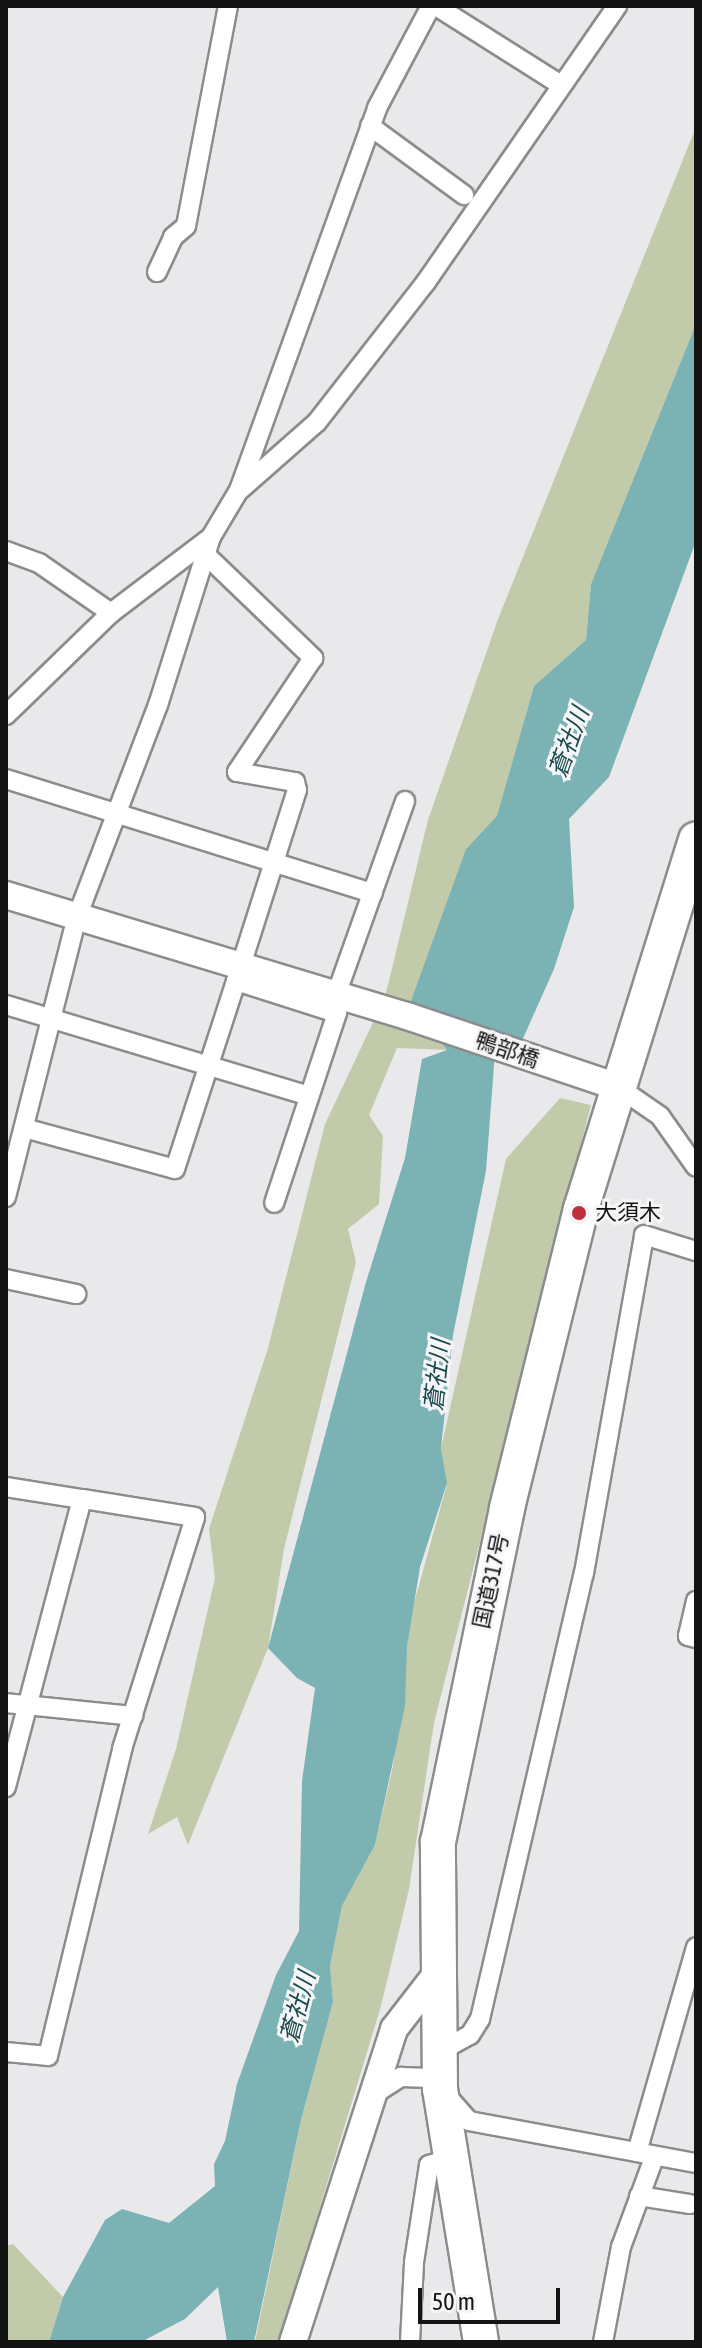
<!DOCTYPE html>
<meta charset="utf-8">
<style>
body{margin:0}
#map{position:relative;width:702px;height:2348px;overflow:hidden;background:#e9e9eb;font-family:"Asap Condensed","Noto Sans JP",sans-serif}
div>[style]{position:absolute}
.green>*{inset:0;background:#c1cbaa}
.water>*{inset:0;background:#7bb2b4}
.roads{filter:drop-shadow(2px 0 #8c8c8e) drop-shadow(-2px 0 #8c8c8e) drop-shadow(0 2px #8c8c8e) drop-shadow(0 -2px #8c8c8e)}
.street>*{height:18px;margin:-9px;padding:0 9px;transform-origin:9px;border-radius:9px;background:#fff}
.secondary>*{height:26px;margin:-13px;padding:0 13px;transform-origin:13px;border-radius:13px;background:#fff}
.highway>*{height:34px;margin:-17px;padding:0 17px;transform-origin:17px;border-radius:17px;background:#fff}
.dots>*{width:22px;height:22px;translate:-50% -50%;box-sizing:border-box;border:4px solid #f6f6f8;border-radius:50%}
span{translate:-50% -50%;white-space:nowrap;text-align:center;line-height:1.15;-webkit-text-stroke:6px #f6f6f8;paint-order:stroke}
.street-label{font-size:22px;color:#141414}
.poi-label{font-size:22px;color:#141414}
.left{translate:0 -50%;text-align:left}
.water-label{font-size:24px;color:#184a4c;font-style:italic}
.frame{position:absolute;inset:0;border:8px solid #141414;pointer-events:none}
.scale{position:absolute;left:418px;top:2288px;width:142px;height:36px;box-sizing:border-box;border:4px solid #141414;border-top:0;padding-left:10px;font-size:24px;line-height:28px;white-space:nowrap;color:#141414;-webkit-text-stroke:6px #f6f6f8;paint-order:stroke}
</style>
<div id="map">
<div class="green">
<i style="clip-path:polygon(696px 127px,696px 324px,591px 584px,586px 640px,534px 686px,497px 817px,466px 849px,448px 1050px,397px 1048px,369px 1115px,383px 1136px,379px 1204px,348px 1229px,356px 1262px,284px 1549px,268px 1648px,188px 1845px,177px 1817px,148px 1834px,176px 1749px,215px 1578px,209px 1529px,268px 1348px,325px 1124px,385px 997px,428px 820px,498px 619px)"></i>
<i style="clip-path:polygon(560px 1098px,591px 1105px,434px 1723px,409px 1889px,381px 2006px,279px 2342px,255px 2342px,301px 2120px,333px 2002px,330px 1966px,342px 1906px,375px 1845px,393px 1766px,411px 1614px,447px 1484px,441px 1448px,506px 1159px)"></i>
<i style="clip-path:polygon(13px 2244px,63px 2297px,49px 2342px,6px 2342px,6px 2246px)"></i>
</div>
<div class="water">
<i style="clip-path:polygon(696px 324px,696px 541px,609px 777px,569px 819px,574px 907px,554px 969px,521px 1043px,496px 1039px,486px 1171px,453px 1335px,441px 1448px,447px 1483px,420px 1567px,407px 1647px,405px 1706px,375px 1845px,342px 1906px,330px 1966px,333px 2002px,301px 2120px,254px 2342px,227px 2342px,218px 2287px,185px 2319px,141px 2342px,49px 2342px,63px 2297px,105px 2220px,122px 2209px,169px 2223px,215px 2186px,214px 2164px,225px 2141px,237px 2084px,276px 1975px,299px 1931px,302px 1781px,315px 1688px,297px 1678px,268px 1648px,366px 1282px,405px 1158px,422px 1059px,447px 1050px,411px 1001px,466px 849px,497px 816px,534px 686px,586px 640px,591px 584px)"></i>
</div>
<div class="roads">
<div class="street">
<i style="left:436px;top:6px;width:148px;rotate:32.3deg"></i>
<i style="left:370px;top:126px;width:117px;rotate:36.3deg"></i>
<i style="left:157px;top:272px;width:38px;rotate:-65deg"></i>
<i style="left:173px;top:237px;width:17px;rotate:-40deg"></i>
<i style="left:186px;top:226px;width:224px;rotate:-79.2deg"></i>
<i style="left:241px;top:489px;width:101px;rotate:-41.4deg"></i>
<i style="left:317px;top:422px;width:177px;rotate:-52.1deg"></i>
<i style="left:426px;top:282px;width:336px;rotate:-55.3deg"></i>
<i style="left:6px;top:551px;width:35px;rotate:20deg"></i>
<i style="left:39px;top:563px;width:88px;rotate:34.8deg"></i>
<i style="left:206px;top:555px;width:149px;rotate:43.9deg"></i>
<i style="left:313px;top:658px;width:137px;rotate:123.7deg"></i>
<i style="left:237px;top:772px;width:59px;rotate:9.8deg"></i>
<i style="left:295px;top:782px;width:8px;rotate:76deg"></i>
<i style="left:297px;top:790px;width:201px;rotate:107.7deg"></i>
<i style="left:236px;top:981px;width:106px;rotate:17.6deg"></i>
<i style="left:337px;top:1013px;width:200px;rotate:108.3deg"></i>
<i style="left:6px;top:715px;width:146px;rotate:-44.2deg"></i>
<i style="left:111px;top:613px;width:126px;rotate:-37.2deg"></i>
<i style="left:6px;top:779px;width:384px;rotate:17.3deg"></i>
<i style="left:336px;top:995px;width:206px;rotate:-70.4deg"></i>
<i style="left:6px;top:1005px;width:316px;rotate:16.7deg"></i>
<i style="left:618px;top:1087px;width:51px;rotate:34.6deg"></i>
<i style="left:660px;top:1116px;width:62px;rotate:54.8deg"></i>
<i style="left:24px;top:1128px;width:156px;rotate:15.2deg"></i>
<i style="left:175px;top:1169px;width:198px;rotate:-72deg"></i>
<i style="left:6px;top:1197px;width:289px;rotate:-75.8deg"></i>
<i style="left:77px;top:917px;width:227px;rotate:-69.1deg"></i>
<i style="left:158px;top:705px;width:176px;rotate:-72.5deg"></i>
<i style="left:211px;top:537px;width:55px;rotate:-59.2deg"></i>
<i style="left:239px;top:490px;width:406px;rotate:-70.1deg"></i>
<i style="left:377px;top:108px;width:115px;rotate:-62.1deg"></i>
<i style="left:6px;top:1279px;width:72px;rotate:12.1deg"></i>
<i style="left:6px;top:1487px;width:77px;rotate:9deg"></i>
<i style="left:82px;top:1499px;width:298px;rotate:104.8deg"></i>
<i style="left:696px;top:1601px;width:36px;rotate:103deg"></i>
<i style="left:688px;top:1636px;width:8px;rotate:14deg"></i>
<i style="left:6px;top:1703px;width:128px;rotate:5.8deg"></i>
<i style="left:6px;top:2052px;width:42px;rotate:5.4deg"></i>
<i style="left:48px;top:2056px;width:316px;rotate:-76.4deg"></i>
<i style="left:122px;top:1749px;width:243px;rotate:-72.5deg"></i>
<i style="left:195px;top:1517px;width:114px;rotate:-170.9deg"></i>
<i style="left:437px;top:2053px;width:38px;rotate:-29deg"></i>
<i style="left:470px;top:2035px;width:19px;rotate:-58deg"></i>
<i style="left:480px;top:2019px;width:458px;rotate:-76.9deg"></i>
<i style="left:584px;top:1573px;width:343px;rotate:-79.9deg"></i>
<i style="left:644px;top:1235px;width:54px;rotate:17.1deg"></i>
<i style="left:376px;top:2093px;width:30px;rotate:-33deg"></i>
<i style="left:401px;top:2077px;width:30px;rotate:2deg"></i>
<i style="left:431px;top:2078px;width:57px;rotate:48.5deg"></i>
<i style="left:469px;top:2121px;width:231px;rotate:10.5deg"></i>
<i style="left:637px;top:2152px;width:213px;rotate:-73.9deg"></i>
<i style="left:639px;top:2196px;width:52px;rotate:8.9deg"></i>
<i style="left:410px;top:2342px;width:80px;rotate:-87.1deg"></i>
<i style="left:414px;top:2262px;width:98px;rotate:-81.2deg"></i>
<i style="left:429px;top:2165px;width:26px;rotate:-16deg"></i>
<i style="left:603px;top:2342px;width:97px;rotate:-79.3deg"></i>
<i style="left:621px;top:2247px;width:95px;rotate:-69.7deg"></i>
</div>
<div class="secondary">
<i style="left:6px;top:895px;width:419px;rotate:16.8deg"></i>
<i style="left:407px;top:1016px;width:223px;rotate:18.6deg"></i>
<i style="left:293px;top:2342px;width:329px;rotate:-72.1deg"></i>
<i style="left:394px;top:2029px;width:67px;rotate:-52.3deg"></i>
</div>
<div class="highway">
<i style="left:481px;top:2342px;width:256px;rotate:-99.2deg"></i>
<i style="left:440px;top:2089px;width:247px;rotate:-90.5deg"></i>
<i style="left:438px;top:1842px;width:341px;rotate:-78.3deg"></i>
<i style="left:507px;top:1508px;width:308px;rotate:-76.1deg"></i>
<i style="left:581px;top:1209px;width:387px;rotate:-72.7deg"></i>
</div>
</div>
<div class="dots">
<i style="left:579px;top:1213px;background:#be2e3b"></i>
</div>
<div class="street-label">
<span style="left:507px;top:1050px;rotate:19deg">鴨部橋</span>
<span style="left:491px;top:1581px;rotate:-78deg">国道317号</span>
</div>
<div class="poi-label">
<span class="left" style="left:595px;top:1213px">大須木</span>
</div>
<div class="water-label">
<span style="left:569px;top:742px;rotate:-70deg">蒼社川</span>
<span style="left:437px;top:1375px;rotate:-84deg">蒼社川</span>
<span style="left:298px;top:2007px;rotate:-75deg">蒼社川</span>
</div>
<div class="frame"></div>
<div class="scale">50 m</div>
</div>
